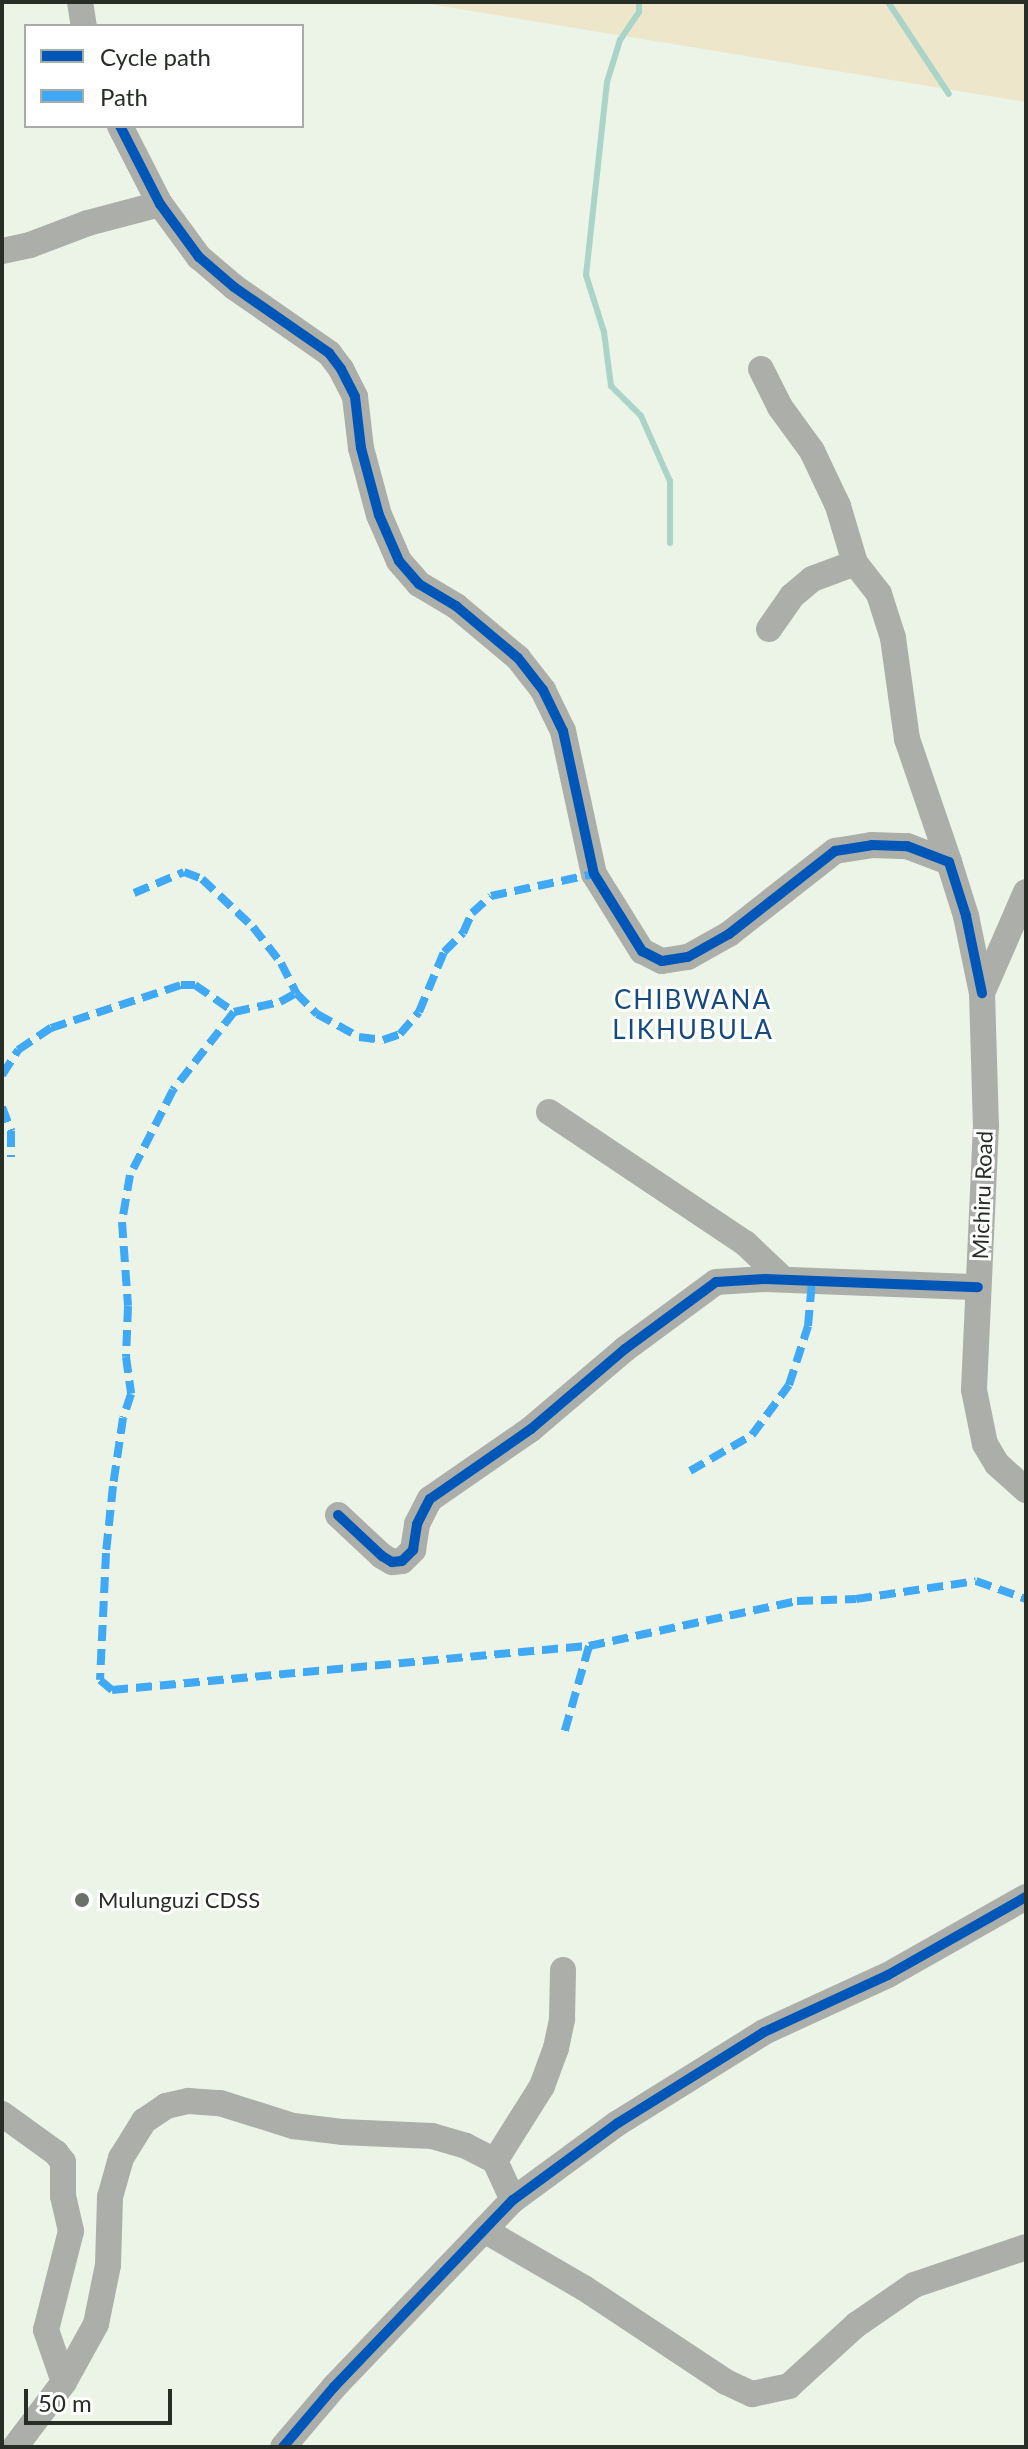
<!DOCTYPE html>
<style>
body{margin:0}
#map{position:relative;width:1028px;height:2449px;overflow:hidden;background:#ecf3e7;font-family:Lato,sans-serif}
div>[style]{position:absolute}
.green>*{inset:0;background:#ede6cb}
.stream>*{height:6px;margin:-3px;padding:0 3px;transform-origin:3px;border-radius:3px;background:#abd4c8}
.minor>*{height:26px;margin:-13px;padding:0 13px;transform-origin:13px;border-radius:13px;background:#acaea9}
.quiet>*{height:8px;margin-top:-4px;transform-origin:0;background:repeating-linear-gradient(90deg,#3fa9f5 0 16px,transparent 0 24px)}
.cycleway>*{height:10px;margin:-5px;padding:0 5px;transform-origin:5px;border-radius:5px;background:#0057b8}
.dots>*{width:22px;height:22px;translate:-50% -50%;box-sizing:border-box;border:4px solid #fff;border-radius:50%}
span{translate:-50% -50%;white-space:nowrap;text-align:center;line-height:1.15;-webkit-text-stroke:6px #fff;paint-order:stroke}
.street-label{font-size:22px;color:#282d25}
.poi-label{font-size:22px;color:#282d25}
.left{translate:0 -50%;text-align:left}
.quarter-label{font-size:26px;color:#164a7c;letter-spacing:2px}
.frame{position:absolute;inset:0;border:4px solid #282d25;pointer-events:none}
.legend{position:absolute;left:24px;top:24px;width:280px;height:104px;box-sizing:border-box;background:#fff;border:2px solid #a9aba8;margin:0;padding:10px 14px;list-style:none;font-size:24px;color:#282d25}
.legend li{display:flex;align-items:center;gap:16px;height:40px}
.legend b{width:40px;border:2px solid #a9aba8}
.scale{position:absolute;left:24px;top:2389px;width:148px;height:36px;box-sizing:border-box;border:4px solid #282d25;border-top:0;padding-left:10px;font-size:24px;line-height:28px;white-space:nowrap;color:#282d25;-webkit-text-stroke:6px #fff;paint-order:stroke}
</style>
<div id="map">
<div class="green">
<i style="clip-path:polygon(429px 2px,1026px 2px,1026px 102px,429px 4px)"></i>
</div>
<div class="stream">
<i style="left:639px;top:2px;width:10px;rotate:90deg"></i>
<i style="left:639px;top:12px;width:34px;rotate:124deg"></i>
<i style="left:620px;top:40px;width:44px;rotate:107.2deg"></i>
<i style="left:607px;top:82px;width:194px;rotate:96.2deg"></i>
<i style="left:586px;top:275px;width:60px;rotate:72.5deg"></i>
<i style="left:604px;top:332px;width:54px;rotate:82.6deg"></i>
<i style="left:611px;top:386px;width:42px;rotate:45deg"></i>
<i style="left:641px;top:416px;width:71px;rotate:66deg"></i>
<i style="left:670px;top:481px;width:62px;rotate:90deg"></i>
<i style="left:888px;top:2px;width:110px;rotate:56.5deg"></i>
</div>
<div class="minor">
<i style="left:80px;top:2px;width:24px;rotate:81deg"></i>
<i style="left:120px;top:126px;width:88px;rotate:62.9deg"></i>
<i style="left:160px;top:204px;width:66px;rotate:53.7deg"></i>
<i style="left:199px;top:257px;width:46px;rotate:40.6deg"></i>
<i style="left:234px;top:287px;width:116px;rotate:34.8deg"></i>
<i style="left:329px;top:353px;width:20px;rotate:53deg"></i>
<i style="left:341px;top:369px;width:31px;rotate:63deg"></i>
<i style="left:355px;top:397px;width:51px;rotate:83.3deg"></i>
<i style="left:361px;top:448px;width:69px;rotate:75deg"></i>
<i style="left:379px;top:515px;width:50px;rotate:66.5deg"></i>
<i style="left:399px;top:561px;width:30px;rotate:49deg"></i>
<i style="left:419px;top:584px;width:43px;rotate:30.7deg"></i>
<i style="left:456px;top:606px;width:81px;rotate:40deg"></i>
<i style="left:518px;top:658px;width:41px;rotate:52deg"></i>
<i style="left:543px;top:690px;width:46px;rotate:64deg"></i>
<i style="left:563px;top:731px;width:146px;rotate:77.8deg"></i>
<i style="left:594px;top:874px;width:91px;rotate:58.1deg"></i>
<i style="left:642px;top:951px;width:22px;rotate:27deg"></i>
<i style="left:662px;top:961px;width:26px;rotate:-9deg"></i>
<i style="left:688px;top:957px;width:47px;rotate:-29.3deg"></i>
<i style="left:729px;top:934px;width:135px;rotate:-38.1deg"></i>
<i style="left:835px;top:851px;width:37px;rotate:-9deg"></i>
<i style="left:872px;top:845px;width:35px;rotate:2deg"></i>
<i style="left:907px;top:846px;width:45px;rotate:20.9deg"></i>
<i style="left:949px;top:862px;width:57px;rotate:72.5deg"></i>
<i style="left:966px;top:916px;width:79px;rotate:78.3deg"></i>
<i style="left:2px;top:251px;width:29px;rotate:-12deg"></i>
<i style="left:30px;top:245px;width:62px;rotate:-20.8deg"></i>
<i style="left:88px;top:223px;width:74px;rotate:-14.8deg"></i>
<i style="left:761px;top:369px;width:42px;rotate:63.4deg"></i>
<i style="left:780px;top:407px;width:54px;rotate:54deg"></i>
<i style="left:812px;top:451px;width:61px;rotate:64.7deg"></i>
<i style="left:838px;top:506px;width:59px;rotate:73.4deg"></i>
<i style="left:855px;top:563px;width:39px;rotate:52deg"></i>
<i style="left:879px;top:594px;width:46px;rotate:72.3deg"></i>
<i style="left:893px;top:638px;width:102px;rotate:82.1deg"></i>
<i style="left:907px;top:739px;width:130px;rotate:71.1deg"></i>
<i style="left:769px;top:629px;width:40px;rotate:-55.1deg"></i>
<i style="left:792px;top:596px;width:26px;rotate:-40deg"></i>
<i style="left:812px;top:579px;width:46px;rotate:-20.4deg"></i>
<i style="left:1026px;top:892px;width:110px;rotate:113.5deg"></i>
<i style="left:982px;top:993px;width:132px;rotate:88.3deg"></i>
<i style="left:986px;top:1125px;width:265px;rotate:92.6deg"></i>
<i style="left:974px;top:1390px;width:55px;rotate:78.5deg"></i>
<i style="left:985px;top:1444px;width:23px;rotate:59deg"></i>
<i style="left:997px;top:1464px;width:39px;rotate:42deg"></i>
<i style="left:549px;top:1112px;width:236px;rotate:33.8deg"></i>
<i style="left:745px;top:1243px;width:52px;rotate:43.5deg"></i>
<i style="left:338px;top:1515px;width:60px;rotate:43deg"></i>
<i style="left:382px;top:1556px;width:12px;rotate:31deg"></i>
<i style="left:392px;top:1562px;width:10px;rotate:-6deg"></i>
<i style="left:402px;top:1561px;width:16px;rotate:-45deg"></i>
<i style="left:413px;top:1550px;width:26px;rotate:-81deg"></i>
<i style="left:417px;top:1524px;width:28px;rotate:-63deg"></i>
<i style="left:430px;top:1499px;width:123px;rotate:-34.7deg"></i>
<i style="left:531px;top:1429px;width:123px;rotate:-40.4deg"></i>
<i style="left:625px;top:1349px;width:113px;rotate:-36.4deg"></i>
<i style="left:716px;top:1282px;width:49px;rotate:-3.5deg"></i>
<i style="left:765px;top:1279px;width:213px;rotate:2.2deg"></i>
<i style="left:2px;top:2114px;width:67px;rotate:35.8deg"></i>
<i style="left:56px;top:2153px;width:11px;rotate:52deg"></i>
<i style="left:63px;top:2162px;width:34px;rotate:90deg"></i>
<i style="left:63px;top:2196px;width:36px;rotate:77deg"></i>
<i style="left:71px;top:2231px;width:102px;rotate:104.2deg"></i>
<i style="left:46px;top:2330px;width:55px;rotate:70.9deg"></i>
<i style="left:513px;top:2200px;width:43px;rotate:-114.8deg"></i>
<i style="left:495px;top:2161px;width:89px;rotate:-57.9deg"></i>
<i style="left:542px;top:2086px;width:40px;rotate:-69.8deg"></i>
<i style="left:556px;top:2048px;width:30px;rotate:-78deg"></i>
<i style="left:562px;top:2019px;width:49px;rotate:-88.8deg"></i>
<i style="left:484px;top:2230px;width:116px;rotate:30.1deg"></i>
<i style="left:584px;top:2288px;width:170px;rotate:33.5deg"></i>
<i style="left:726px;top:2382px;width:29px;rotate:25deg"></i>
<i style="left:752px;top:2394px;width:38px;rotate:-12deg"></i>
<i style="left:789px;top:2386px;width:91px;rotate:-42.3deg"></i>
<i style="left:856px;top:2325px;width:70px;rotate:-34.6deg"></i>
<i style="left:914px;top:2285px;width:118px;rotate:-18.7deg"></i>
<i style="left:15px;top:2447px;width:81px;rotate:-53deg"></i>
<i style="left:64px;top:2382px;width:66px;rotate:-61.1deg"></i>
<i style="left:96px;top:2324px;width:60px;rotate:-78.5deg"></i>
<i style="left:108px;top:2265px;width:68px;rotate:-88.3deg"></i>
<i style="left:110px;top:2197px;width:41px;rotate:-74.2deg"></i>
<i style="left:121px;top:2158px;width:44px;rotate:-58.1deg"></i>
<i style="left:144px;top:2121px;width:27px;rotate:-34deg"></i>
<i style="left:166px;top:2106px;width:23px;rotate:-13deg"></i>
<i style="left:188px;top:2101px;width:32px;rotate:4deg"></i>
<i style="left:220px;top:2103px;width:77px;rotate:17.5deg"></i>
<i style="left:293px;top:2126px;width:49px;rotate:7deg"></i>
<i style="left:342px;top:2132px;width:90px;rotate:2.5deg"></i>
<i style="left:432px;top:2136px;width:35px;rotate:16deg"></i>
<i style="left:466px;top:2146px;width:33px;rotate:27deg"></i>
<i style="left:283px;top:2447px;width:79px;rotate:-49.6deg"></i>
<i style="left:334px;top:2387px;width:259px;rotate:-46.3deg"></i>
<i style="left:513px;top:2200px;width:130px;rotate:-36.3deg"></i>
<i style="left:618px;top:2123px;width:172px;rotate:-31.9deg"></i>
<i style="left:764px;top:2032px;width:136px;rotate:-24.7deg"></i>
<i style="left:888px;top:1975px;width:159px;rotate:-29.5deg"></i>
</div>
<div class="quiet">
<i style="left:134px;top:893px;width:54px;rotate:-22.8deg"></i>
<i style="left:184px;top:872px;width:19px;rotate:21deg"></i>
<i style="left:202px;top:879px;width:70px;rotate:43.3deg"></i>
<i style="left:253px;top:927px;width:46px;rotate:52.1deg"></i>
<i style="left:281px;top:963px;width:34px;rotate:63deg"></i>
<i style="left:234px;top:1012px;width:99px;rotate:128deg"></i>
<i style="left:173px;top:1090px;width:95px;rotate:116.8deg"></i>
<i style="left:130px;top:1175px;width:48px;rotate:99.7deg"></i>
<i style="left:122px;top:1222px;width:84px;rotate:85.9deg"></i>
<i style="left:128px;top:1306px;width:51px;rotate:92.2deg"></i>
<i style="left:126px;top:1357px;width:37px;rotate:82deg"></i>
<i style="left:131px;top:1394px;width:25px;rotate:108deg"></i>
<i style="left:123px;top:1418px;width:69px;rotate:98.4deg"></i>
<i style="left:113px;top:1486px;width:67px;rotate:96deg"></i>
<i style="left:106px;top:1553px;width:127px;rotate:92.7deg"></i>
<i style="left:100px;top:1680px;width:16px;rotate:40deg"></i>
<i style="left:112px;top:1690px;width:479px;rotate:-5.3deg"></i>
<i style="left:589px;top:1646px;width:91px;rotate:105.9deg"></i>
<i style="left:2px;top:1075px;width:30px;rotate:-57deg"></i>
<i style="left:18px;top:1050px;width:40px;rotate:-34deg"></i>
<i style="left:51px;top:1028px;width:137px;rotate:-18.3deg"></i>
<i style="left:181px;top:985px;width:14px"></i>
<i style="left:195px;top:985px;width:47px;rotate:34.7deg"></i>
<i style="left:234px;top:1012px;width:47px;rotate:-12.3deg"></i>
<i style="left:280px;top:1002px;width:18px;rotate:-29deg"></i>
<i style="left:296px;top:993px;width:30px;rotate:45deg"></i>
<i style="left:317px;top:1014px;width:48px;rotate:28.7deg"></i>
<i style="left:359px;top:1037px;width:24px;rotate:7deg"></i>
<i style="left:383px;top:1040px;width:18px;rotate:-19deg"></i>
<i style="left:400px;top:1034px;width:29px;rotate:-49deg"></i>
<i style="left:419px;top:1012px;width:65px;rotate:-67.4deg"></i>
<i style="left:444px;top:952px;width:27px;rotate:-45deg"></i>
<i style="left:463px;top:933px;width:22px;rotate:-66deg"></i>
<i style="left:472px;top:913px;width:25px;rotate:-42deg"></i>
<i style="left:491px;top:896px;width:105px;rotate:-12.1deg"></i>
<i style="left:2px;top:1107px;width:26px;rotate:69deg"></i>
<i style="left:11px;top:1131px;width:26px;rotate:90deg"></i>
<i style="left:690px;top:1471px;width:72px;rotate:-30.1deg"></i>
<i style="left:752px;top:1435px;width:62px;rotate:-53.5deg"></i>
<i style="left:789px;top:1385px;width:62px;rotate:-72.1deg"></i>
<i style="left:808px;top:1326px;width:45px;rotate:-84.9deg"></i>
<i style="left:589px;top:1646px;width:213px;rotate:-12.2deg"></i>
<i style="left:797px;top:1601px;width:59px;rotate:-1.9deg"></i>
<i style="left:856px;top:1599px;width:121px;rotate:-8.5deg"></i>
<i style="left:976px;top:1581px;width:53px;rotate:19.8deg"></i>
</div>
<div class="cycleway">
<i style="left:120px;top:126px;width:88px;rotate:62.9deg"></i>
<i style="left:160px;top:204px;width:66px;rotate:53.7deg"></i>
<i style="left:199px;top:257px;width:46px;rotate:40.6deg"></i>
<i style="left:234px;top:287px;width:116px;rotate:34.8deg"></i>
<i style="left:329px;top:353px;width:20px;rotate:53deg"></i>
<i style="left:341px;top:369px;width:31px;rotate:63deg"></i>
<i style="left:355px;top:397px;width:51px;rotate:83.3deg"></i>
<i style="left:361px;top:448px;width:69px;rotate:75deg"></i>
<i style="left:379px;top:515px;width:50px;rotate:66.5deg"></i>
<i style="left:399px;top:561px;width:30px;rotate:49deg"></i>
<i style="left:419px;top:584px;width:43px;rotate:30.7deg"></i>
<i style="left:456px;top:606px;width:81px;rotate:40deg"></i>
<i style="left:518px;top:658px;width:41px;rotate:52deg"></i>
<i style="left:543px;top:690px;width:46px;rotate:64deg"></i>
<i style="left:563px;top:731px;width:146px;rotate:77.8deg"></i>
<i style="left:594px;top:874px;width:91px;rotate:58.1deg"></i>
<i style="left:642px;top:951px;width:22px;rotate:27deg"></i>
<i style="left:662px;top:961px;width:26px;rotate:-9deg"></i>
<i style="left:688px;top:957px;width:47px;rotate:-29.3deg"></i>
<i style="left:729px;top:934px;width:135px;rotate:-38.1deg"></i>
<i style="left:835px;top:851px;width:37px;rotate:-9deg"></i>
<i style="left:872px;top:845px;width:35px;rotate:2deg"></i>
<i style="left:907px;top:846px;width:45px;rotate:20.9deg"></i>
<i style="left:949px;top:862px;width:57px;rotate:72.5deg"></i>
<i style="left:966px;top:916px;width:79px;rotate:78.3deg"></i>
<i style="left:338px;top:1515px;width:60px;rotate:43deg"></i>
<i style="left:382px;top:1556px;width:12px;rotate:31deg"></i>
<i style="left:392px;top:1562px;width:10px;rotate:-6deg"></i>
<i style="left:402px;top:1561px;width:16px;rotate:-45deg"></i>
<i style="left:413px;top:1550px;width:26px;rotate:-81deg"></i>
<i style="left:417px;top:1524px;width:28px;rotate:-63deg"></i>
<i style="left:430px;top:1499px;width:123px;rotate:-34.7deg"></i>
<i style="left:531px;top:1429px;width:123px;rotate:-40.4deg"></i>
<i style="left:625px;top:1349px;width:113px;rotate:-36.4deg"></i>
<i style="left:716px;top:1282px;width:49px;rotate:-3.5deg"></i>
<i style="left:765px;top:1279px;width:213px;rotate:2.2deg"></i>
<i style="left:283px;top:2447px;width:79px;rotate:-49.6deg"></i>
<i style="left:334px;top:2387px;width:259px;rotate:-46.3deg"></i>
<i style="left:513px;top:2200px;width:130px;rotate:-36.3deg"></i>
<i style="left:618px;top:2123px;width:172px;rotate:-31.9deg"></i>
<i style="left:764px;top:2032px;width:136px;rotate:-24.7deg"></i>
<i style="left:888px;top:1975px;width:159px;rotate:-29.5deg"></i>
</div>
<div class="dots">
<i style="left:82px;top:1900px;background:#6d7269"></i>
</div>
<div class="street-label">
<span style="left:982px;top:1195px;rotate:-88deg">Michiru Road</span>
</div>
<div class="poi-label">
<span class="left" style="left:98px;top:1900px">Mulunguzi CDSS</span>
</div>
<div class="quarter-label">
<span style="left:693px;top:1015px">CHIBWANA<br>LIKHUBULA</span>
</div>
<div class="frame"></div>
<ul class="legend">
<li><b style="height:10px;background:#0057b8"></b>Cycle path</li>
<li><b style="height:10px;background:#3fa9f5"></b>Path</li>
</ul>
<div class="scale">50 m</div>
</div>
